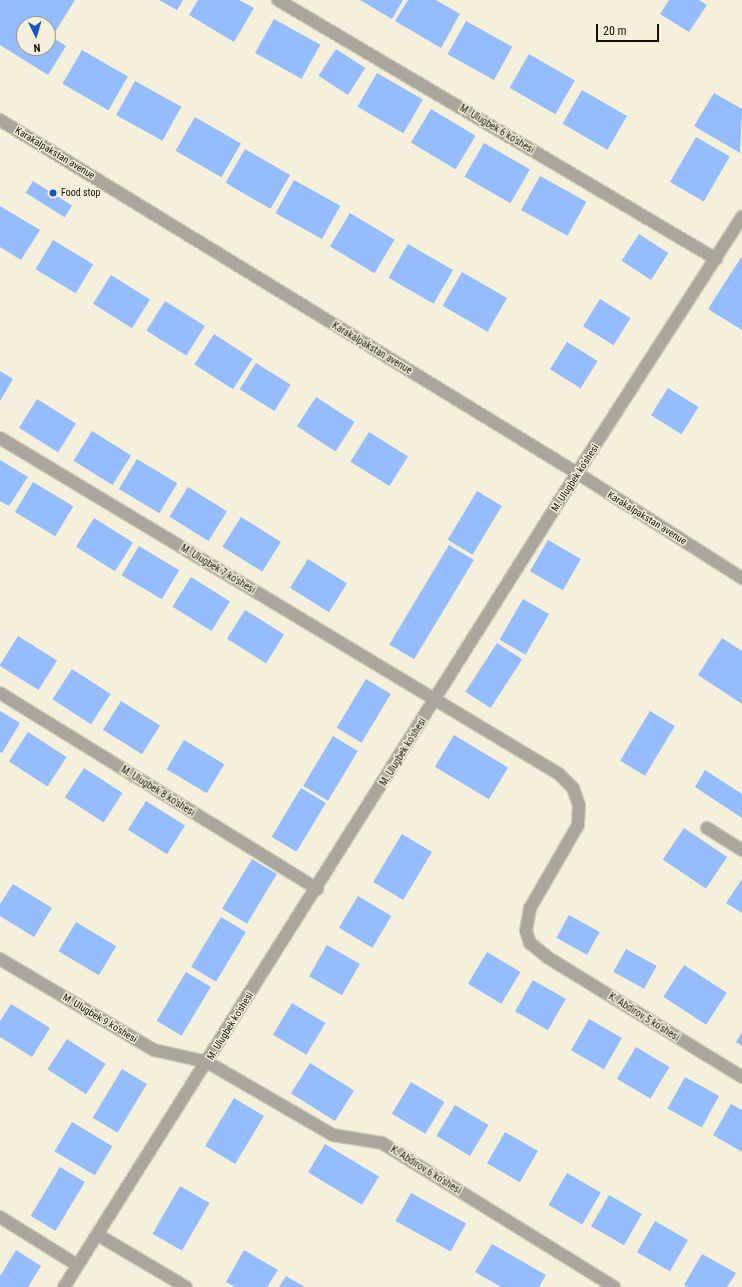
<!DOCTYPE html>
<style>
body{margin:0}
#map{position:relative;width:742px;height:1287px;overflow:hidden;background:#f5f0db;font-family:"Roboto Condensed",sans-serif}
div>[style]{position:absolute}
.building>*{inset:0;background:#94bcfe;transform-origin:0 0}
.roads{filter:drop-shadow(1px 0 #d1ccba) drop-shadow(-1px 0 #d1ccba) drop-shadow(0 1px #d1ccba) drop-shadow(0 -1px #d1ccba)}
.minor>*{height:12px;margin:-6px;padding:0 6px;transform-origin:6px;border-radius:6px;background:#a8a69d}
.tertiary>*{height:12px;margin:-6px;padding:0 6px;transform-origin:6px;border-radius:6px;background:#a8a69d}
.dots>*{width:11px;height:11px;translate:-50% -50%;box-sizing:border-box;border:2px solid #f5f0db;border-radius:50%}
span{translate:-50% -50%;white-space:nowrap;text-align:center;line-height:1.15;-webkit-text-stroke:3px #f5f0db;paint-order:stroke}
.street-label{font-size:10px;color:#13110a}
.poi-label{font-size:10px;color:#13110a}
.left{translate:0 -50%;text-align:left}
.north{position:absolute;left:16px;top:16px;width:40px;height:40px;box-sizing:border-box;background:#f5f0db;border:1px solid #9b9787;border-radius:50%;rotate:175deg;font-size:11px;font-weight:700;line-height:16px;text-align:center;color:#13110a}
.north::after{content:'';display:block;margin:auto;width:14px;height:18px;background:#1155c0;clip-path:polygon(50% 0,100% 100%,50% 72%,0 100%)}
.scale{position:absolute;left:596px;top:24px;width:63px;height:18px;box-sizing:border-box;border:2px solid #13110a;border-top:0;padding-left:5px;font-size:12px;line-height:14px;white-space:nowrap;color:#13110a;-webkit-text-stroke:3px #f5f0db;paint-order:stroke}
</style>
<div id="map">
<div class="building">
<i style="clip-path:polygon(evenodd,0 0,75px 0,52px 37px,66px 46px,48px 75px,0 45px,0 0,24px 24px,48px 24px,48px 48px,24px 48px,24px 24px)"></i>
<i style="clip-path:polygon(159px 0,183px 0,177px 10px)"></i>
<i style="clip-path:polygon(198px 0,239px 0,254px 8px,234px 42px,189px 15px)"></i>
<i style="clip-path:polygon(360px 0,403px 0,392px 19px)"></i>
<i style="clip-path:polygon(408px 0,436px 0,460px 14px,441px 48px,395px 21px)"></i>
<i style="clip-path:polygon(669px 0,699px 0,707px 5px,689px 32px,660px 14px)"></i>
<i style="left:274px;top:19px;width:53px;height:39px;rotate:29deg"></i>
<i style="left:466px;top:21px;width:53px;height:38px;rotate:29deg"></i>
<i style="left:336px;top:49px;width:35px;height:32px;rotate:33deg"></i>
<i style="left:82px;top:50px;width:53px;height:39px;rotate:30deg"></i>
<i style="left:529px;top:54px;width:53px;height:39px;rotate:30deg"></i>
<i style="left:377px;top:73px;width:53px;height:39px;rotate:30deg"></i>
<i style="left:135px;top:81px;width:53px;height:39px;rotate:29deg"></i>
<i style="left:582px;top:90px;width:52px;height:39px;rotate:30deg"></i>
<i style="clip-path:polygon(714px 93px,742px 109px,740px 153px,694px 126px)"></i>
<i style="left:431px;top:109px;width:52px;height:39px;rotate:31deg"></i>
<i style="left:195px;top:117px;width:53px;height:39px;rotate:30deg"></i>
<i style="left:696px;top:137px;width:39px;height:52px;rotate:30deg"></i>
<i style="left:484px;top:143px;width:53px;height:39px;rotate:30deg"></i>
<i style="left:245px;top:149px;width:52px;height:39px;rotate:30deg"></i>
<i style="left:540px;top:176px;width:53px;height:39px;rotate:29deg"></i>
<i style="left:294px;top:180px;width:53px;height:38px;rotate:29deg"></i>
<i style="left:33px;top:181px;width:46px;height:14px;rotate:32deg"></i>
<i style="clip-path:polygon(0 206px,40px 230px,21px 260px,0 247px)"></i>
<i style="left:350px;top:213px;width:52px;height:39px;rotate:31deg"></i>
<i style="left:639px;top:234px;width:35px;height:32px;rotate:33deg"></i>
<i style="left:53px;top:240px;width:47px;height:34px;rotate:31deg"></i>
<i style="left:408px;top:244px;width:52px;height:39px;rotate:30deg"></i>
<i style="clip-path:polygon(742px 256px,742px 330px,708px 309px)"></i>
<i style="left:462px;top:272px;width:52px;height:39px;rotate:30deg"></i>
<i style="left:111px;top:275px;width:46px;height:34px;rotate:32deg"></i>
<i style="left:600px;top:299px;width:36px;height:32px;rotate:32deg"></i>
<i style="left:165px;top:301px;width:47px;height:35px;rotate:32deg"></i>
<i style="left:214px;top:334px;width:46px;height:36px;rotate:33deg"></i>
<i style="left:567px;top:342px;width:36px;height:32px;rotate:32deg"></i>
<i style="left:256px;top:363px;width:41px;height:31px;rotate:32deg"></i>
<i style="clip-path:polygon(0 371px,13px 379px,0 401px)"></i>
<i style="left:668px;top:388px;width:36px;height:32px;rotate:32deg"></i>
<i style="left:316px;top:397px;width:46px;height:35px;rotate:33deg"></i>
<i style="left:37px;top:399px;width:46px;height:34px;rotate:32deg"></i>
<i style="left:92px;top:431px;width:46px;height:35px;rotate:32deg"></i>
<i style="left:369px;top:432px;width:46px;height:35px;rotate:32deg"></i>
<i style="left:137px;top:459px;width:47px;height:35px;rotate:31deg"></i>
<i style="clip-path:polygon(0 460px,28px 477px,9px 506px,0 501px)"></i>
<i style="left:33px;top:482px;width:47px;height:35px;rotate:31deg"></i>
<i style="left:188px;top:487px;width:46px;height:35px;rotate:32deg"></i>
<i style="left:477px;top:491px;width:29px;height:57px;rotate:31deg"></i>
<i style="left:241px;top:517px;width:47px;height:35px;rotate:32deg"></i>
<i style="left:94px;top:518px;width:46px;height:34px;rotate:32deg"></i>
<i style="left:548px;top:540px;width:38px;height:36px;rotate:30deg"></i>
<i style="left:449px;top:545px;width:29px;height:116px;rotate:31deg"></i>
<i style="left:139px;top:546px;width:47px;height:34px;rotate:31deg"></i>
<i style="left:308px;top:559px;width:46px;height:34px;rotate:32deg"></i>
<i style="left:191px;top:577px;width:46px;height:35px;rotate:32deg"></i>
<i style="left:523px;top:599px;width:30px;height:47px;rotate:30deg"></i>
<i style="left:245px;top:610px;width:46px;height:34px;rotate:32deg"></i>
<i style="left:18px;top:636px;width:46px;height:35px;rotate:32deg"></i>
<i style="clip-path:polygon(722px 638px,742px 651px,742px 704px,698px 675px)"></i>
<i style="left:497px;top:643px;width:30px;height:58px;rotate:33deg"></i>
<i style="left:72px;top:669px;width:46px;height:36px;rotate:33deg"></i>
<i style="left:366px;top:679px;width:29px;height:57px;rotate:31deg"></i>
<i style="left:121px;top:701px;width:46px;height:34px;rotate:32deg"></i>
<i style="clip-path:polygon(0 711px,20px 723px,2px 753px,0 752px)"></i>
<i style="left:650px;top:711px;width:29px;height:58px;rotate:31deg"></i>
<i style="left:28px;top:732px;width:46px;height:35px;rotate:33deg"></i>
<i style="left:454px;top:735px;width:63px;height:37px;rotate:31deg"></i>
<i style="left:333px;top:736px;width:29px;height:58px;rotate:31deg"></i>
<i style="left:184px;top:740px;width:47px;height:34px;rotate:31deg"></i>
<i style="left:84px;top:768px;width:46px;height:35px;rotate:33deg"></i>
<i style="clip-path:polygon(705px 770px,742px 794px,742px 818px,695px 787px)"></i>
<i style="left:301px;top:788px;width:29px;height:57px;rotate:31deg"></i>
<i style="left:146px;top:801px;width:46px;height:34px;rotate:32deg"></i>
<i style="left:684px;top:828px;width:52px;height:38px;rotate:34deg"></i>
<i style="left:402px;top:834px;width:35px;height:56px;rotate:31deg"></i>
<i style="left:252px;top:859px;width:29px;height:58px;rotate:31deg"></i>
<i style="clip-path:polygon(742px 879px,742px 913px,726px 903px)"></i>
<i style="clip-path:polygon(13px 884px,52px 908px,34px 937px,0 916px,0 904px)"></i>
<i style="left:358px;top:896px;width:39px;height:37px;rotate:31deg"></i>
<i style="left:569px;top:915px;width:35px;height:26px;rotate:29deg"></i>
<i style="left:221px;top:917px;width:29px;height:58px;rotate:31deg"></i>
<i style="left:76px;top:922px;width:47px;height:34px;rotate:31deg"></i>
<i style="left:327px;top:945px;width:38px;height:36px;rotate:30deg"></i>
<i style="left:626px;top:949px;width:35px;height:26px;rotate:29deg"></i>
<i style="left:487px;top:952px;width:39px;height:37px;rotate:31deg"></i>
<i style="left:684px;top:965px;width:51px;height:38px;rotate:33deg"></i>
<i style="left:186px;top:972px;width:29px;height:57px;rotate:31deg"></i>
<i style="left:533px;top:980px;width:38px;height:36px;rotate:30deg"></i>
<i style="left:292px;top:1003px;width:39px;height:37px;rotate:31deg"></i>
<i style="clip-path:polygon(11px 1004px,50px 1028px,32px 1057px,0 1037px,0 1021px)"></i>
<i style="left:589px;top:1019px;width:38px;height:36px;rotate:30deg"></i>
<i style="clip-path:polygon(742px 1032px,742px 1046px,736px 1042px)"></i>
<i style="left:67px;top:1039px;width:46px;height:36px;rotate:33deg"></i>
<i style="left:636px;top:1047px;width:39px;height:37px;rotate:31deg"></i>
<i style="left:310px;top:1063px;width:52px;height:36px;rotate:32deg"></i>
<i style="left:122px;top:1069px;width:29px;height:57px;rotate:31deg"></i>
<i style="left:685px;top:1077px;width:39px;height:36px;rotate:29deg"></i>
<i style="left:411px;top:1082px;width:39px;height:37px;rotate:31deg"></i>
<i style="left:234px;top:1098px;width:35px;height:56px;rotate:31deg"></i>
<i style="clip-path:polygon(731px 1104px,742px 1110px,742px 1152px,713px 1135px)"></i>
<i style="left:455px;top:1105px;width:39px;height:36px;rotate:31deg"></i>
<i style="left:72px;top:1122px;width:47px;height:34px;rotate:31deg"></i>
<i style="left:505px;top:1132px;width:38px;height:36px;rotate:30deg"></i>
<i style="left:325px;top:1144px;width:63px;height:33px;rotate:31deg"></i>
<i style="left:60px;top:1167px;width:29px;height:57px;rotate:31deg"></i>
<i style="left:567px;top:1173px;width:39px;height:37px;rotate:30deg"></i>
<i style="left:180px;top:1186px;width:34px;height:55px;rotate:30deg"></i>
<i style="left:411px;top:1193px;width:63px;height:32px;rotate:29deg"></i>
<i style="left:609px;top:1195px;width:38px;height:36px;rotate:30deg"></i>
<i style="left:655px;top:1221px;width:38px;height:36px;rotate:30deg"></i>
<i style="clip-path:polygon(492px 1244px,546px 1275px,539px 1287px,501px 1287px,475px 1272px)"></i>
<i style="clip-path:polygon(16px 1250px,41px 1266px,28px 1287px,0 1287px,0 1276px)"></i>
<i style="clip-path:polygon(244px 1250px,278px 1270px,267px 1287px,235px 1287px,226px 1282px)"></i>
<i style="clip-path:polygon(702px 1254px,736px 1273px,727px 1287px,688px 1287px,684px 1285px)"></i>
<i style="clip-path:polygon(286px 1276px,305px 1287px,279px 1287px)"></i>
</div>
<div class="roads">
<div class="minor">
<i style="left:278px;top:0;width:509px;rotate:30.6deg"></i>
<i style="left:0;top:438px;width:652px;rotate:31.01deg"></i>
<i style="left:559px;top:774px;width:20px;rotate:45deg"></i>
<i style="left:573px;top:788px;width:18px;rotate:71deg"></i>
<i style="left:579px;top:805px;width:20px;rotate:93deg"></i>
<i style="left:578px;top:825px;width:96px;rotate:120deg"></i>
<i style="left:530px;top:908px;width:23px;rotate:100deg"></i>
<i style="left:526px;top:931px;width:13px;rotate:72deg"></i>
<i style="left:530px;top:943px;width:22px;rotate:39deg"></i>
<i style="left:547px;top:957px;width:229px;rotate:31.6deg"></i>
<i style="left:0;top:693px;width:373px;rotate:31.7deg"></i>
<i style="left:707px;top:828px;width:41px;rotate:32.2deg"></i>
<i style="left:0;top:959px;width:179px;rotate:30.6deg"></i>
<i style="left:154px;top:1050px;width:54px;rotate:12.8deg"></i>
<i style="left:207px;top:1062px;width:146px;rotate:30.1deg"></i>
<i style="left:333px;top:1135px;width:50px;rotate:9.3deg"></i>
<i style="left:382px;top:1143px;width:273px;rotate:31.8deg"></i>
<i style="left:0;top:1217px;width:91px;rotate:31.9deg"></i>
<i style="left:98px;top:1235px;width:102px;rotate:30.6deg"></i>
<i style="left:64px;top:1287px;width:962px;rotate:-57.78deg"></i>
<i style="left:577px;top:473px;width:305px;rotate:-57.2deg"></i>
</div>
<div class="tertiary">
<i style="left:0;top:120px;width:676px;rotate:31.46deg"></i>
<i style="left:577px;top:473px;width:196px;rotate:32.5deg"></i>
</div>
</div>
<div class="dots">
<i style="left:53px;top:193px;background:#1155c0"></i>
</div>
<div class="street-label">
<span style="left:497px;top:129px;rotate:31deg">M. Ulugbek 6 ko'shesi</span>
<span style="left:55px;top:153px;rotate:31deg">Karakalpakstan avenue</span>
<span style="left:372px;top:348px;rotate:31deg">Karakalpakstan avenue</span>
<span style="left:575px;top:478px;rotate:-57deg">M. Ulugbek ko'shesi</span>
<span style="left:647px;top:518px;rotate:32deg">Karakalpakstan avenue</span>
<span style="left:218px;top:569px;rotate:31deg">M. Ulugbek 7 ko'shesi</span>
<span style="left:403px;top:752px;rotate:-58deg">M. Ulugbek ko'shesi</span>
<span style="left:158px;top:791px;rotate:32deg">M. Ulugbek 8 ko'shesi</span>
<span style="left:644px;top:1017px;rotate:32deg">K. Abdirov 5 ko'shesi</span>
<span style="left:100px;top:1018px;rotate:31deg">M. Ulugbek 9 ko'shesi</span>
<span style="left:230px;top:1026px;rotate:-58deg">M. Ulugbek ko'shesi</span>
<span style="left:426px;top:1170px;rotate:32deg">K. Abdirov 6 ko'shesi</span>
</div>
<div class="poi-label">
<span class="left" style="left:61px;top:193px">Food stop</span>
</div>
<div class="north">N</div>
<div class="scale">20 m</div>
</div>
